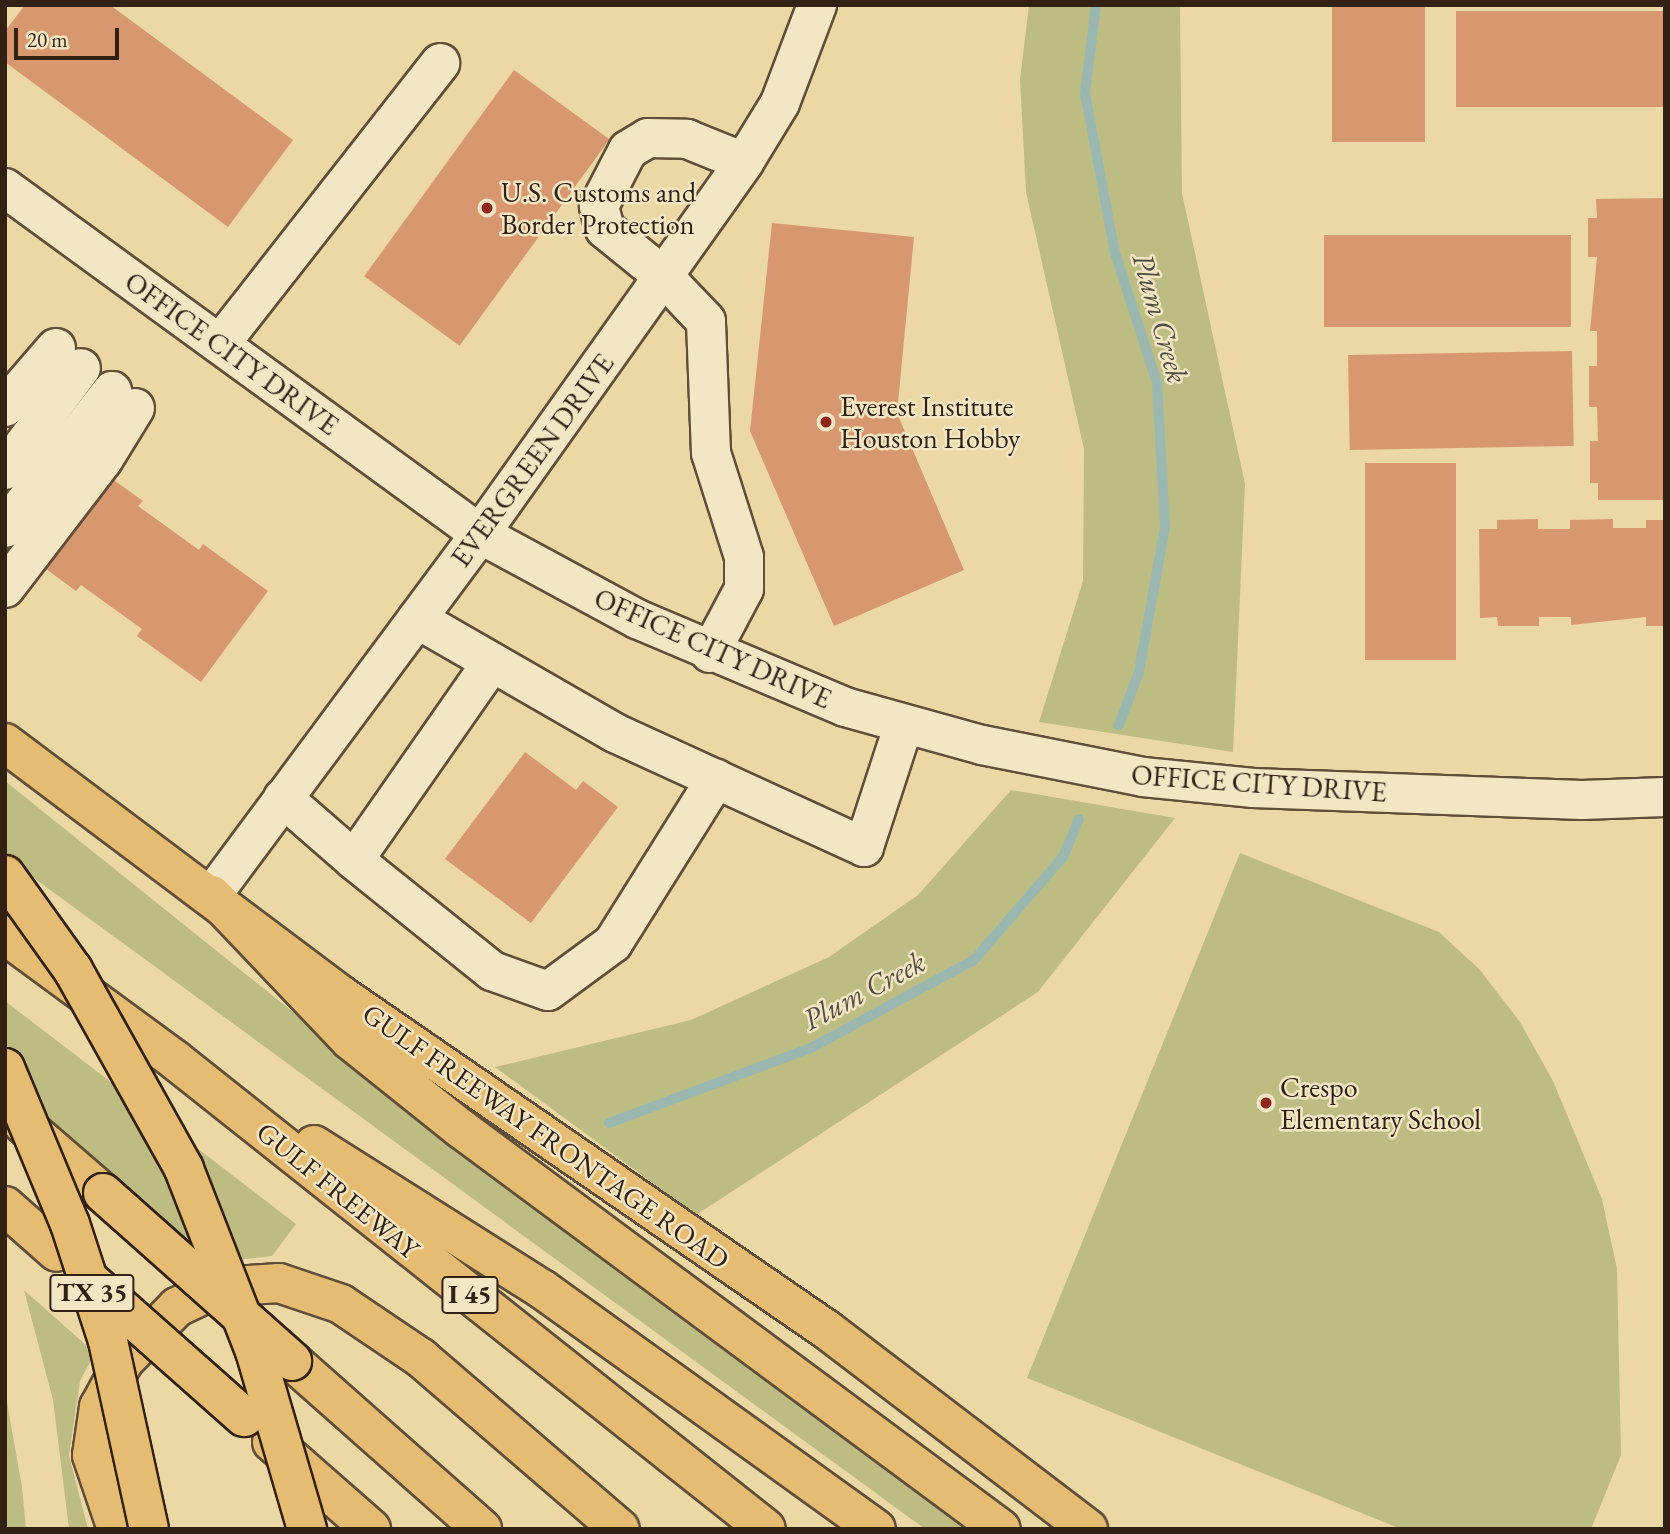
<!DOCTYPE html>
<style>
body{margin:0}
#map{position:relative;width:1670px;height:1534px;overflow:hidden;background:#ecd8a5;font-family:"EB Garamond",serif}
div>[style]{position:absolute}
.green>*{inset:0;background:#bdbd83}
.stream>*{height:10px;margin:-5px;padding:0 5px;transform-origin:5px;border-radius:5px;background:#9bb8b0}
.building>*{inset:0;background:#d7986f;transform-origin:0 0}
.roads{filter:drop-shadow(2px 0 #604e38) drop-shadow(-2px 0 #604e38) drop-shadow(0 2px #604e38) drop-shadow(0 -2px #604e38)}
.minor>*{height:38px;margin:-19px;padding:0 19px;transform-origin:19px;border-radius:19px;background:#f3e6c4}
.major>*{height:38px;margin:-19px;padding:0 19px;transform-origin:19px;border-radius:19px;background:#e6bc72}
.highway>*{height:38px;margin:-19px;padding:0 19px;transform-origin:19px;border-radius:19px;background:#e6bc72}
.bridges{filter:drop-shadow(2px 0 #322013) drop-shadow(-2px 0 #322013) drop-shadow(0 2px #322013) drop-shadow(0 -2px #322013)}
.highway-bridge>*{height:38px;margin:-19px;padding:0 19px;transform-origin:19px;border-radius:19px;background:#e6bc72}
.dots>*{width:19px;height:19px;translate:-50% -50%;box-sizing:border-box;border:4px solid #f3e6c4;border-radius:50%}
span{translate:-50% -50%;white-space:nowrap;text-align:center;line-height:1.15;-webkit-text-stroke:5px #f3e6c4;paint-order:stroke}
.shield-label span{padding:2px 5px;background:#f3e6c4;border:2px solid;border-radius:5px;-webkit-text-stroke-width:0}
.shield-label{font-size:26px;color:#322013;font-weight:700}
.poi-label{font-size:28px;color:#322013}
.left{translate:0 -50%;text-align:left}
.street-label{font-size:28px;color:#322013}
.water-label{font-size:30px;color:#524e42;font-style:italic}
.frame{position:absolute;inset:0;border:7px solid #322013;pointer-events:none}
.scale{position:absolute;left:14px;top:28px;width:105px;height:32px;box-sizing:border-box;border:4px solid #322013;border-top:0;padding-left:9px;font-size:21px;line-height:24px;white-space:nowrap;color:#322013;-webkit-text-stroke:5px #f3e6c4;paint-order:stroke}
</style>
<div id="map">
<div class="green">
<i style="clip-path:polygon(1029px 5px,1180px 5px,1182px 193px,1245px 484px,1233px 752px,1039px 722px,1083px 581px,1084px 449px,1026px 192px,1020px 79px)"></i>
<i style="clip-path:polygon(5px 781px,608px 1265px,968px 1529px,925px 1529px,5px 857px)"></i>
<i style="clip-path:polygon(1011px 790px,1175px 818px,1038px 992px,696px 1215px,495px 1067px,691px 1020px,829px 957px,918px 895px)"></i>
<i style="clip-path:polygon(1240px 853px,1439px 932px,1480px 970px,1520px 1022px,1553px 1081px,1602px 1199px,1617px 1269px,1621px 1455px,1591px 1529px,1401px 1529px,1027px 1378px)"></i>
<i style="clip-path:polygon(5px 1001px,296px 1224px,272px 1256px,211px 1263px,5px 1082px)"></i>
<i style="clip-path:polygon(24px 1290px,95px 1353px,80px 1381px,69px 1455px,88px 1529px,69px 1529px,53px 1400px)"></i>
<i style="clip-path:polygon(5px 1391px,22px 1487px,26px 1529px,5px 1529px)"></i>
</div>
<div class="stream">
<i style="left:1096px;top:5px;width:89px;rotate:97.1deg"></i>
<i style="left:1085px;top:93px;width:163px;rotate:79.4deg"></i>
<i style="left:1115px;top:253px;width:137px;rotate:72.1deg"></i>
<i style="left:1157px;top:383px;width:144px;rotate:86.8deg"></i>
<i style="left:1165px;top:527px;width:147px;rotate:100.2deg"></i>
<i style="left:1139px;top:672px;width:57px;rotate:110.7deg"></i>
<i style="left:609px;top:1123px;width:215px;rotate:-20.4deg"></i>
<i style="left:811px;top:1048px;width:185px;rotate:-28.4deg"></i>
<i style="left:974px;top:960px;width:136px;rotate:-49.2deg"></i>
<i style="left:1063px;top:857px;width:41px;rotate:-67.2deg"></i>
</div>
<div class="building">
<i style="clip-path:polygon(25px 5px,110px 5px,293px 140px,228px 227px,5px 62px,5px 31px)"></i>
<i style="left:1332px;top:5px;width:93px;height:137px"></i>
<i style="left:1665px;top:11px;width:96px;height:209px;rotate:90deg"></i>
<i style="left:514px;top:70px;width:118px;height:255px;rotate:36deg"></i>
<i style="clip-path:polygon(1665px 198px,1665px 500px,1598px 500px,1598px 483px,1590px 483px,1590px 441px,1598px 441px,1597px 407px,1589px 407px,1589px 366px,1597px 366px,1597px 331px,1590px 331px,1597px 257px,1588px 257px,1588px 218px,1597px 218px,1596px 199px)"></i>
<i style="clip-path:polygon(772px 223px,914px 237px,897px 413px,964px 570px,834px 626px,750px 431px)"></i>
<i style="left:1571px;top:235px;width:92px;height:247px;rotate:90deg"></i>
<i style="left:1572px;top:351px;width:95px;height:224px;rotate:89deg"></i>
<i style="left:1456px;top:463px;width:197px;height:91px;rotate:90deg"></i>
<i style="clip-path:polygon(104px 473px,143px 501px,138px 506px,199px 550px,203px 544px,268px 591px,201px 682px,137px 636px,142px 629px,81px 585px,76px 591px,38px 563px)"></i>
<i style="clip-path:polygon(1538px 519px,1538px 529px,1570px 529px,1570px 520px,1613px 519px,1613px 528px,1646px 528px,1646px 520px,1665px 520px,1665px 626px,1646px 626px,1646px 617px,1571px 625px,1571px 617px,1539px 617px,1539px 626px,1498px 626px,1497px 617px,1480px 618px,1479px 529px,1497px 529px,1497px 520px)"></i>
<i style="clip-path:polygon(525px 752px,576px 790px,583px 781px,618px 807px,531px 923px,445px 859px)"></i>
</div>
<div class="roads">
<div class="minor">
<i style="left:5px;top:188px;width:588px;rotate:36.07deg"></i>
<i style="left:480px;top:534px;width:179px;rotate:28.4deg"></i>
<i style="left:637px;top:619px;width:226px;rotate:22.9deg"></i>
<i style="left:845px;top:707px;width:142px;rotate:15.5deg"></i>
<i style="left:982px;top:745px;width:164px;rotate:11.2deg"></i>
<i style="left:1143px;top:777px;width:111px;rotate:5.7deg"></i>
<i style="left:1253px;top:788px;width:329px;rotate:2.1deg"></i>
<i style="left:1582px;top:800px;width:83px;rotate:-2.1deg"></i>
<i style="left:220px;top:344px;width:357px;rotate:-51.9deg"></i>
<i style="left:5px;top:407px;width:78px;rotate:-49.2deg"></i>
<i style="left:5px;top:470px;width:127px;rotate:-53.3deg"></i>
<i style="left:5px;top:528px;width:174px;rotate:-52deg"></i>
<i style="left:5px;top:588px;width:161px;rotate:-52.6deg"></i>
<i style="left:103px;top:460px;width:61px;rotate:-58.4deg"></i>
<i style="left:417px;top:619px;width:228px;rotate:29.9deg"></i>
<i style="left:615px;top:733px;width:274px;rotate:24.6deg"></i>
<i style="left:864px;top:847px;width:129px;rotate:-72deg"></i>
<i style="left:710px;top:653px;width:72px;rotate:-62deg"></i>
<i style="left:744px;top:589px;width:32px;rotate:-90deg"></i>
<i style="left:744px;top:557px;width:109px;rotate:-107.6deg"></i>
<i style="left:711px;top:453px;width:132px;rotate:-92.2deg"></i>
<i style="left:706px;top:321px;width:62px;rotate:-133.7deg"></i>
<i style="left:663px;top:276px;width:75px;rotate:-141deg"></i>
<i style="left:605px;top:229px;width:24px;rotate:-105deg"></i>
<i style="left:599px;top:206px;width:63px;rotate:-62.6deg"></i>
<i style="left:628px;top:150px;width:23px;rotate:-31deg"></i>
<i style="left:648px;top:138px;width:39px;rotate:1deg"></i>
<i style="left:687px;top:139px;width:61px;rotate:22deg"></i>
<i style="left:283px;top:798px;width:94px;rotate:41.1deg"></i>
<i style="left:354px;top:860px;width:241px;rotate:-55.1deg"></i>
<i style="left:354px;top:860px;width:177px;rotate:38.8deg"></i>
<i style="left:492px;top:971px;width:59px;rotate:19.7deg"></i>
<i style="left:548px;top:991px;width:81px;rotate:-36.4deg"></i>
<i style="left:613px;top:943px;width:194px;rotate:-57.9deg"></i>
<i style="left:212px;top:895px;width:450px;rotate:-53.4deg"></i>
<i style="left:480px;top:534px;width:456px;rotate:-54.6deg"></i>
<i style="left:744px;top:162px;width:69px;rotate:-58.6deg"></i>
<i style="left:780px;top:103px;width:105px;rotate:-69.3deg"></i>
</div>
<div class="major">
<i style="left:5px;top:743px;width:421px;rotate:36.9deg"></i>
<i style="left:342px;top:996px;width:589px;rotate:34.55deg"></i>
<i style="left:827px;top:1330px;width:328px;rotate:37.3deg"></i>
</div>
<div class="highway">
<i style="left:212px;top:895px;width:200px;rotate:46.4deg"></i>
<i style="left:350px;top:1040px;width:141px;rotate:38.7deg"></i>
<i style="left:460px;top:1128px;width:673px;rotate:36.55deg"></i>
<i style="left:5px;top:935px;width:211px;rotate:36.3deg"></i>
<i style="left:175px;top:1060px;width:754px;rotate:38.43deg"></i>
<i style="left:23px;top:1124px;width:106px;rotate:40.8deg"></i>
<i style="left:314px;top:1145px;width:270px;rotate:32.3deg"></i>
<i style="left:542px;top:1289px;width:411px;rotate:35.7deg"></i>
<i style="left:5px;top:1206px;width:69px;rotate:41.5deg"></i>
<i style="left:292px;top:1361px;width:254px;rotate:41.5deg"></i>
<i style="left:272px;top:1442px;width:132px;rotate:41.3deg"></i>
<i style="left:117px;top:1529px;width:78px;rotate:-108.7deg"></i>
<i style="left:92px;top:1455px;width:49px;rotate:-81.7deg"></i>
<i style="left:99px;top:1407px;width:52px;rotate:-61.5deg"></i>
<i style="left:124px;top:1361px;width:76px;rotate:-45.5deg"></i>
<i style="left:177px;top:1307px;width:47px;rotate:-25.5deg"></i>
<i style="left:219px;top:1287px;width:60px;rotate:-3.8deg"></i>
<i style="left:279px;top:1283px;width:65px;rotate:18.7deg"></i>
<i style="left:341px;top:1304px;width:97px;rotate:34deg"></i>
<i style="left:421px;top:1358px;width:262px;rotate:40.7deg"></i>
</div>
</div>
<div class="bridges">
<div class="highway-bridge">
<i style="left:5px;top:875px;width:117px;rotate:54.4deg"></i>
<i style="left:73px;top:970px;width:228px;rotate:60.8deg"></i>
<i style="left:184px;top:1169px;width:195px;rotate:68.7deg"></i>
<i style="left:255px;top:1351px;width:185px;rotate:73.7deg"></i>
<i style="left:5px;top:1068px;width:169px;rotate:67.4deg"></i>
<i style="left:70px;top:1224px;width:123px;rotate:72deg"></i>
<i style="left:108px;top:1341px;width:192px;rotate:77.7deg"></i>
<i style="left:103px;top:1193px;width:253px;rotate:41.6deg"></i>
<i style="left:87px;top:1278px;width:210px;rotate:41.5deg"></i>
</div>
</div>
<div class="dots">
<i style="left:487px;top:208px;background:#8f2418"></i>
<i style="left:826px;top:422px;background:#8f2418"></i>
<i style="left:1266px;top:1103px;background:#8f2418"></i>
</div>
<div class="shield-label">
<span style="left:92px;top:1293px">TX 35</span>
<span style="left:470px;top:1295px">I 45</span>
</div>
<div class="poi-label">
<span class="left" style="left:501px;top:208px">U.S. Customs and<br>Border Protection</span>
<span class="left" style="left:840px;top:422px">Everest Institute<br>Houston Hobby</span>
<span class="left" style="left:1280px;top:1103px">Crespo<br>Elementary School</span>
</div>
<div class="street-label">
<span style="left:232px;top:353px;rotate:36deg">OFFICE CITY DRIVE</span>
<span style="left:532px;top:460px;rotate:-54deg">EVERGREEN DRIVE</span>
<span style="left:713px;top:648px;rotate:24deg">OFFICE CITY DRIVE</span>
<span style="left:1259px;top:783px;rotate:4deg">OFFICE CITY DRIVE</span>
<span style="left:546px;top:1136px;rotate:35deg">GULF FREEWAY FRONTAGE ROAD</span>
<span style="left:338px;top:1190px;rotate:39deg">GULF FREEWAY</span>
</div>
<div class="water-label">
<span style="left:1160px;top:318px;rotate:74deg">Plum Creek</span>
<span style="left:864px;top:991px;rotate:-28deg">Plum Creek</span>
</div>
<div class="frame"></div>
<div class="scale">20 m</div>
</div>
